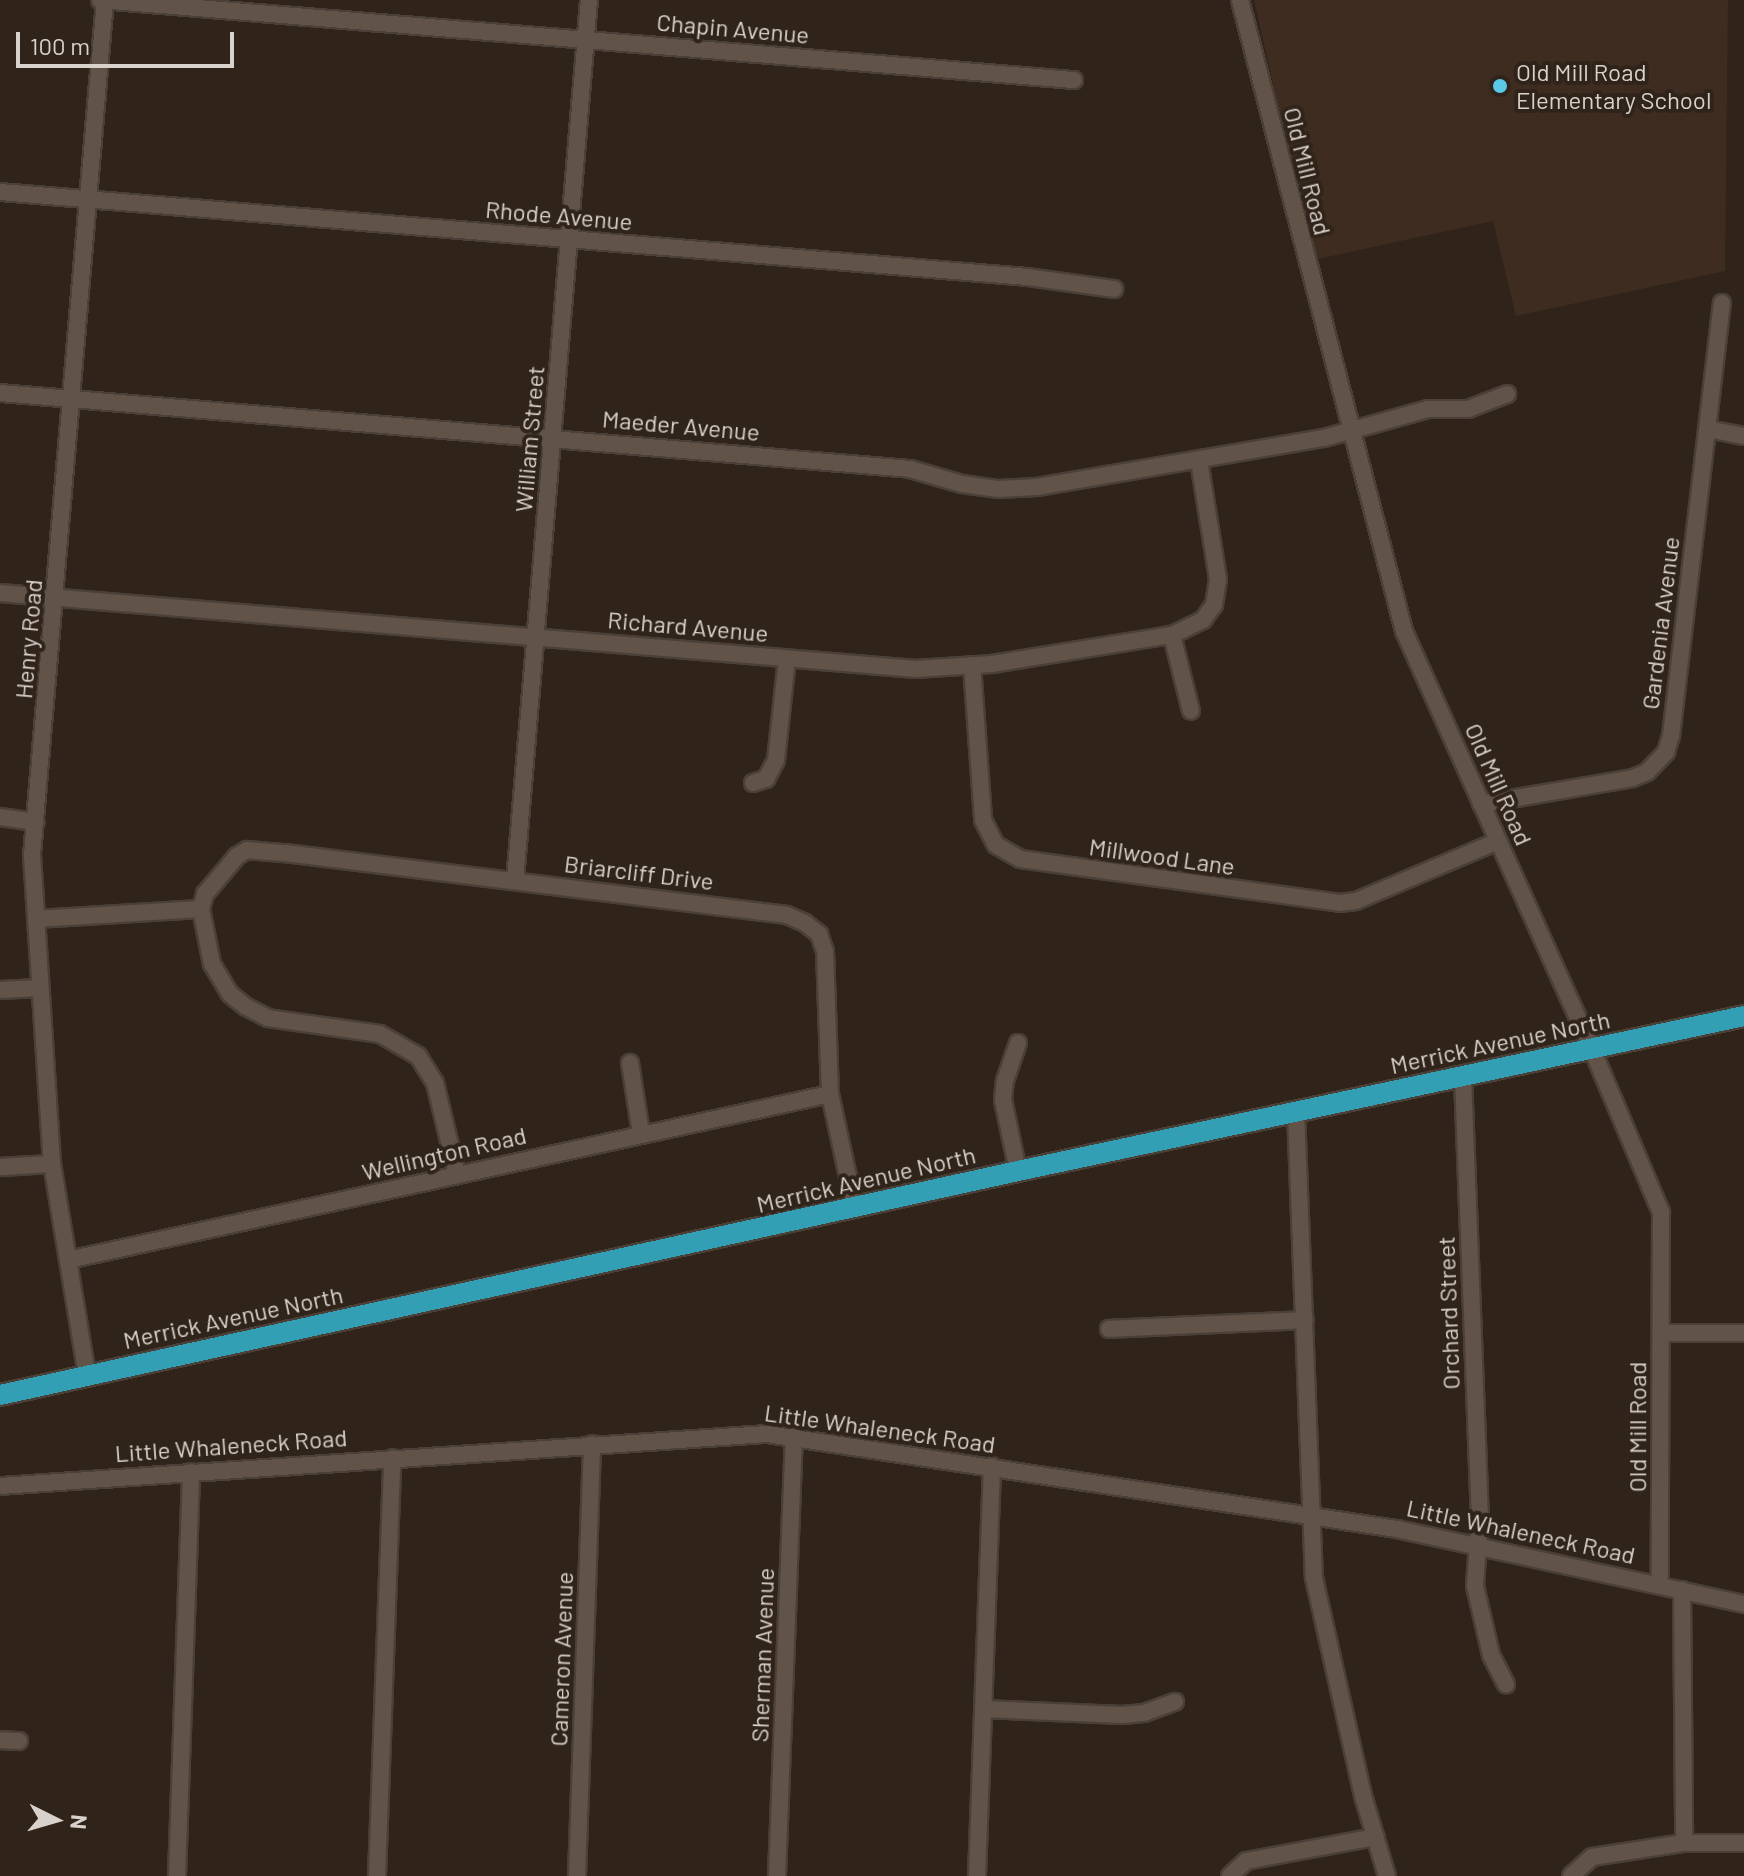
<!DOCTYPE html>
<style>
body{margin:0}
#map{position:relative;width:1744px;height:1876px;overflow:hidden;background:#30241a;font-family:Barlow,sans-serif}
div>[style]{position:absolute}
.built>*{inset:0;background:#3d2c1f}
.roads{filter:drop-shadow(2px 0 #4a4038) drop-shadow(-2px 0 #4a4038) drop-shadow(0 2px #4a4038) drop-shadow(0 -2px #4a4038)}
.minor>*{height:16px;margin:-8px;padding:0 8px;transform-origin:8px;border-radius:8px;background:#625349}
.major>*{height:20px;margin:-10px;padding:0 10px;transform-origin:10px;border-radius:10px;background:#339fb4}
.dots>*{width:22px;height:22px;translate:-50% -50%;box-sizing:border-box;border:4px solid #30241a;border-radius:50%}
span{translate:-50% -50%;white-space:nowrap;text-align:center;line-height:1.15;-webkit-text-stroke:8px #30241a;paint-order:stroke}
.street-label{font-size:24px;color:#d9d1cb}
.poi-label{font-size:24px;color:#d9d1cb}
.left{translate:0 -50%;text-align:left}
.north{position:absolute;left:16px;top:1780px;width:80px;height:80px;-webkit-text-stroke:6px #30241a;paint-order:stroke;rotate:95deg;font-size:22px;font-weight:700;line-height:32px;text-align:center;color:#d9d1cb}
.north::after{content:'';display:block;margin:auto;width:28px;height:36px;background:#d9d1cb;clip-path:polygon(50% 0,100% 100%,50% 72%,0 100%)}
.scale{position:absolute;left:16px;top:32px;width:218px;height:36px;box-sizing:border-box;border:4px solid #d9d1cb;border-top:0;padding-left:10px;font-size:24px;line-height:28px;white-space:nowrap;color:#d9d1cb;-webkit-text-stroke:6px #30241a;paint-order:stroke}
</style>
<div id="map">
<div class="built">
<i style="clip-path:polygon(1254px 0,1728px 0,1725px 271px,1516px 316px,1493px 221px,1313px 260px)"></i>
</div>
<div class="roads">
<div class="minor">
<i style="left:100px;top:0;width:977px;rotate:4.7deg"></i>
<i style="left:1240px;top:0;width:652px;rotate:75.43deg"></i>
<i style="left:1404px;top:631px;width:458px;rotate:65.8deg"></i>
<i style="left:1592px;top:1049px;width:177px;rotate:67.1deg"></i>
<i style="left:1661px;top:1212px;width:374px;rotate:90.2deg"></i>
<i style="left:0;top:192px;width:1031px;rotate:4.73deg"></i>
<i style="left:1027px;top:277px;width:88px;rotate:7.9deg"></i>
<i style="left:0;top:393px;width:913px;rotate:4.77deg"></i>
<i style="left:910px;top:469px;width:54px;rotate:16.1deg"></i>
<i style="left:962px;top:484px;width:37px;rotate:8deg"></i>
<i style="left:999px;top:489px;width:38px;rotate:-3deg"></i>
<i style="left:1037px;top:487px;width:291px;rotate:-9.7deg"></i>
<i style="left:1324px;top:438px;width:108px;rotate:-15.6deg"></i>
<i style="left:1428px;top:409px;width:40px"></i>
<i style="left:1468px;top:409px;width:42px;rotate:-21deg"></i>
<i style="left:1708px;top:429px;width:37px;rotate:11deg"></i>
<i style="left:0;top:593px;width:919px;rotate:4.74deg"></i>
<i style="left:916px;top:669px;width:76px;rotate:-3.8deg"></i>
<i style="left:992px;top:664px;width:182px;rotate:-9.2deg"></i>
<i style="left:1172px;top:635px;width:34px;rotate:-26deg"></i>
<i style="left:1203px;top:620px;width:19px;rotate:-54deg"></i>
<i style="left:1214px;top:605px;width:26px;rotate:-81deg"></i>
<i style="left:1218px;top:579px;width:120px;rotate:-99.1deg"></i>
<i style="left:1172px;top:635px;width:78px;rotate:76deg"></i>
<i style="left:972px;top:665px;width:155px;rotate:85.9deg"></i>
<i style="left:983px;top:820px;width:28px;rotate:63deg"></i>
<i style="left:996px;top:845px;width:28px;rotate:30deg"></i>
<i style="left:1020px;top:859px;width:323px;rotate:7.8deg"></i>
<i style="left:1340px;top:903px;width:16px;rotate:-7deg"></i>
<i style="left:1356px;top:901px;width:154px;rotate:-22.9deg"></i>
<i style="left:753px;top:783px;width:14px;rotate:-17deg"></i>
<i style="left:766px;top:779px;width:21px;rotate:-62deg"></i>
<i style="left:776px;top:760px;width:102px;rotate:-83.8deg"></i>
<i style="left:1481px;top:804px;width:154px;rotate:-9.7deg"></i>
<i style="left:1633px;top:778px;width:15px;rotate:-23deg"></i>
<i style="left:1647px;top:772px;width:28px;rotate:-46deg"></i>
<i style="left:1666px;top:752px;width:17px;rotate:-73deg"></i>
<i style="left:1671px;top:736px;width:436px;rotate:-83.3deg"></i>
<i style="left:0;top:817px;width:36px;rotate:8deg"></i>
<i style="left:515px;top:881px;width:884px;rotate:-85.2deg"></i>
<i style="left:36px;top:919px;width:165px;rotate:-3.5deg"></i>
<i style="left:0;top:990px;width:39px;rotate:-3deg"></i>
<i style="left:1018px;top:1043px;width:39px;rotate:109deg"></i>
<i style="left:1005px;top:1080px;width:20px;rotate:96deg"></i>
<i style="left:1003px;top:1100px;width:73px;rotate:78.1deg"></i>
<i style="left:630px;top:1063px;width:71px;rotate:81.1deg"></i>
<i style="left:1463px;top:1077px;width:437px;rotate:87.8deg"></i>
<i style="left:1480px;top:1514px;width:72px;rotate:94deg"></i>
<i style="left:1475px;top:1586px;width:71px;rotate:76.9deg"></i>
<i style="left:1491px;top:1655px;width:33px;rotate:63deg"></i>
<i style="left:1296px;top:1112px;width:466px;rotate:87.8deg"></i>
<i style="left:1314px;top:1578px;width:227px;rotate:77.3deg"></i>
<i style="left:1364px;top:1799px;width:80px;rotate:73.4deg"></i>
<i style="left:0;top:1167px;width:52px;rotate:-3.3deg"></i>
<i style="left:457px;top:1174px;width:94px;rotate:-103.6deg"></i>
<i style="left:435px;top:1083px;width:32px;rotate:-122deg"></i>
<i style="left:418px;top:1056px;width:44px;rotate:-149.9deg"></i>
<i style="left:380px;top:1034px;width:113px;rotate:-171.9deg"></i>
<i style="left:268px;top:1018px;width:25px;rotate:-153deg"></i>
<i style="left:246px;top:1007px;width:21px;rotate:-141deg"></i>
<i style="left:230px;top:994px;width:35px;rotate:-121deg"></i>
<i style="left:212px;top:964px;width:56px;rotate:-101.3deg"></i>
<i style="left:201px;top:909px;width:16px;rotate:-75deg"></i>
<i style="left:205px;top:894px;width:50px;rotate:-49.9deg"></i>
<i style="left:237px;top:856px;width:12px;rotate:-31deg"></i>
<i style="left:247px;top:850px;width:38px;rotate:5deg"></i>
<i style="left:285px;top:853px;width:506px;rotate:7.04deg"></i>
<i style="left:787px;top:915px;width:20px;rotate:24deg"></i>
<i style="left:805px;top:923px;width:18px;rotate:38deg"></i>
<i style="left:819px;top:934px;width:18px;rotate:71deg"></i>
<i style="left:825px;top:951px;width:143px;rotate:88deg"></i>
<i style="left:830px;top:1094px;width:118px;rotate:77.7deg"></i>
<i style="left:68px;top:1260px;width:780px;rotate:-12.29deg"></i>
<i style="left:1109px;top:1329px;width:196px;rotate:-2.6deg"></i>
<i style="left:1661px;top:1333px;width:83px"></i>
<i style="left:87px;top:1375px;width:214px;rotate:-99.4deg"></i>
<i style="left:52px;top:1164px;width:310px;rotate:-93.7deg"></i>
<i style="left:32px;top:855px;width:858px;rotate:-85.12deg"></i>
<i style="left:0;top:1486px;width:769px;rotate:-3.88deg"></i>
<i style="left:767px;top:1434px;width:637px;rotate:8.58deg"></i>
<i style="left:1397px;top:1529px;width:355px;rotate:12.2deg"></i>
<i style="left:1682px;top:1590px;width:253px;rotate:89.5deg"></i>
<i style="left:983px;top:1709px;width:139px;rotate:2.5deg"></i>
<i style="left:1122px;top:1715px;width:22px;rotate:-5deg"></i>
<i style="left:1144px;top:1713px;width:33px;rotate:-20deg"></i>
<i style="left:0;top:1740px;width:19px;rotate:3deg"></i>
<i style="left:177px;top:1876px;width:404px;rotate:-88deg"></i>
<i style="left:377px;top:1876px;width:418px;rotate:-87.9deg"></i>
<i style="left:577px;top:1876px;width:432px;rotate:-88deg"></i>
<i style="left:777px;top:1876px;width:440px;rotate:-87.8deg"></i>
<i style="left:977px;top:1876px;width:410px;rotate:-87.9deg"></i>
<i style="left:1230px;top:1876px;width:22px;rotate:-43deg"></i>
<i style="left:1246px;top:1861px;width:132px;rotate:-10.5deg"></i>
<i style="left:1571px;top:1876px;width:28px;rotate:-42deg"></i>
<i style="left:1592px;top:1857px;width:93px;rotate:-8.7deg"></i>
<i style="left:1684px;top:1843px;width:60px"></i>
</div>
<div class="major">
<i style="left:0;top:1395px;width:1042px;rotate:-12.41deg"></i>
<i style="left:1018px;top:1171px;width:742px;rotate:-12.05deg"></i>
</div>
</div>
<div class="dots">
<i style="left:1500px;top:86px;background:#5bc8e7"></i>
</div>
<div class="street-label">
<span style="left:733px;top:28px;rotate:5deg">Chapin Avenue</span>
<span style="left:1308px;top:171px;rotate:76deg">Old Mill Road</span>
<span style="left:559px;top:215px;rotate:5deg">Rhode Avenue</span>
<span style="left:681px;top:425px;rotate:5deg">Maeder Avenue</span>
<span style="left:529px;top:439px;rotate:-85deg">William Street</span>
<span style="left:1660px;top:623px;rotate:-83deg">Gardenia Avenue</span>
<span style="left:688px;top:626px;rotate:5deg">Richard Avenue</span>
<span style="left:28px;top:639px;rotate:-85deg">Henry Road</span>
<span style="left:1499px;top:784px;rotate:66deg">Old Mill Road</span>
<span style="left:1162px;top:856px;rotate:8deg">Millwood Lane</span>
<span style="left:639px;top:872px;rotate:7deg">Briarcliff Drive</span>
<span style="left:1500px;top:1042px;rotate:-12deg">Merrick Avenue North</span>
<span style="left:444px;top:1153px;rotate:-13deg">Wellington Road</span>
<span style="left:866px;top:1179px;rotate:-13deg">Merrick Avenue North</span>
<span style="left:1448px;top:1313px;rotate:-92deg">Orchard Street</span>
<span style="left:233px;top:1317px;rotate:-12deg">Merrick Avenue North</span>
<span style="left:1637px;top:1427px;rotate:-90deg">Old Mill Road</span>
<span style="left:880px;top:1428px;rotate:8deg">Little Whaleneck Road</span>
<span style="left:231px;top:1445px;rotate:-4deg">Little Whaleneck Road</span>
<span style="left:1521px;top:1531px;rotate:12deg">Little Whaleneck Road</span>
<span style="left:762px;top:1655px;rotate:-88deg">Sherman Avenue</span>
<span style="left:561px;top:1659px;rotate:-88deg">Cameron Avenue</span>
</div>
<div class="poi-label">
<span class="left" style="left:1516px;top:86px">Old Mill Road<br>Elementary School</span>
</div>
<div class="north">N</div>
<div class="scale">100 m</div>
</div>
